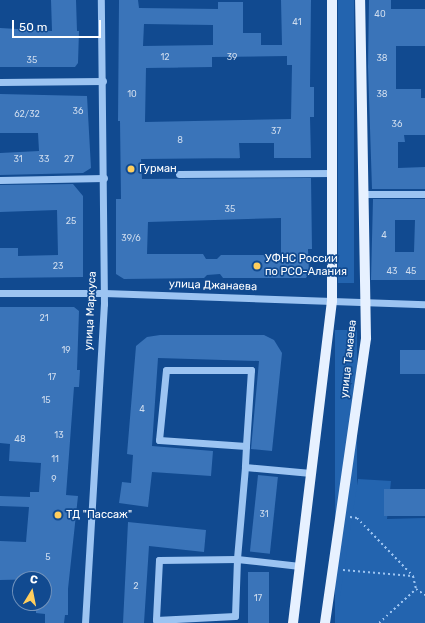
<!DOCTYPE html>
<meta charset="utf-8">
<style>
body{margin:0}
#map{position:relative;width:425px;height:623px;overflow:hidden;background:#114a90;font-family:Rubik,sans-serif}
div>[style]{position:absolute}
.green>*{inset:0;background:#2364af;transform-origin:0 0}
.building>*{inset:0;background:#3a74b9;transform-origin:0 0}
.path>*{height:2px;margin-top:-1px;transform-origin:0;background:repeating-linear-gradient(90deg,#9cc4f2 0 2px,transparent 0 5px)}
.minor>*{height:7px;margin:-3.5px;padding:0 3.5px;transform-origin:3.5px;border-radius:3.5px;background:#9cc4f2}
.major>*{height:10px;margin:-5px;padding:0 5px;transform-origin:5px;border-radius:5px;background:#e7f1ff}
.dots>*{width:11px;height:11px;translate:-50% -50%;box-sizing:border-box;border:2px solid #114a90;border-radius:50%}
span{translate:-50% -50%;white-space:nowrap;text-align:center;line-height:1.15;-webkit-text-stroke:3.5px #114a90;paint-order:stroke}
.number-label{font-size:9px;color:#cedcee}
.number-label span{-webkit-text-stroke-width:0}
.poi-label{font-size:11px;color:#fff}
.left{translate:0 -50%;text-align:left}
.street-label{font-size:11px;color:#fff}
.north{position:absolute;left:12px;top:571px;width:40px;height:40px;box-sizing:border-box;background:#114a90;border:1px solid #7092bc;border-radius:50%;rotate:10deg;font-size:11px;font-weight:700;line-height:16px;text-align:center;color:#fff}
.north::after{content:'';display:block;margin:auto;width:14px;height:18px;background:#ffce5d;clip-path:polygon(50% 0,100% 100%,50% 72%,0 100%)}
.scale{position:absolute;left:12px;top:20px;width:89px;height:18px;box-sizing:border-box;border:2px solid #fff;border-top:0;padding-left:5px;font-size:12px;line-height:14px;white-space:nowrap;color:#fff;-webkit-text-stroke:3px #114a90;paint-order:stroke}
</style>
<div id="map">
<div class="green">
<i style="left:338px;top:0;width:16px;height:283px"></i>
<i style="left:335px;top:330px;width:22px;height:295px"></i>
<i style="clip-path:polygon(358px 479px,391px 481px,387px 519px,425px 518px,425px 623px,336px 623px)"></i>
</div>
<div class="building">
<i style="clip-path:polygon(51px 0,76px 0,77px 31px,79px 31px,78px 63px,75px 67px,0 67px,0 28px,52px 31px)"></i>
<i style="clip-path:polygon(evenodd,119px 0,138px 0,139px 8px,218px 9px,218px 2px,243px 2px,243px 33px,261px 33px,261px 45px,282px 45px,281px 0,311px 0,310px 87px,314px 87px,314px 117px,310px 117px,311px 158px,274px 158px,274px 143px,239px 143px,240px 158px,141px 159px,142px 179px,311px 178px,312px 249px,308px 249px,309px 273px,306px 278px,223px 278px,220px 274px,207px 275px,204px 278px,124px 279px,116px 274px,116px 199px,121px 199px,120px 121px,118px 121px,119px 0,144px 24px,213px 25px,213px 45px,143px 46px,144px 24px,119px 0,287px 56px,287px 65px,292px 65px,291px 119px,145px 122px,146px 68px,212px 67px,212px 57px,287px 56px,119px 0,281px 218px,281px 255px,221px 255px,217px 259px,206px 259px,203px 254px,147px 254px,148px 222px,281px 218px)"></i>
<i style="clip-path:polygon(369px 0,391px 0,391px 9px,425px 9px,425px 46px,396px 46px,396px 89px,421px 89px,421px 98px,425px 98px,425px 135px,404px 135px,405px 142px,398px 142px,398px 168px,425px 167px,425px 189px,372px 189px,368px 67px)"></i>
<i style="clip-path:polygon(0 94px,87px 96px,91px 168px,83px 173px,0 175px,0 153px,39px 151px,38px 133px,0 133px)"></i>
<i style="clip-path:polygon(73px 184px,83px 196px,83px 277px,0 278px,0 248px,18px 248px,18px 256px,58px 255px,57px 210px,0 212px,0 185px)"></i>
<i style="clip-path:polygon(evenodd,373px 199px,425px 199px,425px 280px,371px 280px,373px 199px,395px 220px,415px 220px,414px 252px,395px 252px,395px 220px)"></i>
<i style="clip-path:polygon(0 307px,74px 307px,79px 311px,77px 370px,80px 370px,79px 387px,74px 387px,66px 495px,78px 496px,68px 589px,68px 615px,65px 615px,64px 623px,45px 623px,45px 614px,36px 613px,36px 603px,44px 603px,44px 579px,0 580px,0 541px,26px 542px,29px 507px,0 506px,0 496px,30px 497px,30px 492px,39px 492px,41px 463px,9px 461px,10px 444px,0 443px)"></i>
<i style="clip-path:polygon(160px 335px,264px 335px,274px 340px,282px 353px,272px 451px,251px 449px,259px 361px,158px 358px,152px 446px,213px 451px,211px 476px,152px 472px,148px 507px,119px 503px,122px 482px,131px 483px,133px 455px,127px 454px,136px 346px,147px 337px)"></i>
<i style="left:400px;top:350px;width:25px;height:24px"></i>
<i style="left:258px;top:475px;width:20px;height:77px;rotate:6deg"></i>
<i style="left:384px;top:489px;width:41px;height:27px"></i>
<i style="clip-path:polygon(128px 522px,206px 530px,204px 552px,149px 546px,144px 623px,123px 623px)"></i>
<i style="left:269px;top:572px;width:51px;height:21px;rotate:90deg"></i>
</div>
<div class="path">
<i style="left:350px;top:517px;width:7px;rotate:8deg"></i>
<i style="left:357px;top:518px;width:81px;rotate:46deg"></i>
<i style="left:413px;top:576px;width:13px;rotate:77deg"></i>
<i style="left:416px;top:589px;width:11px;rotate:34deg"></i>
<i style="left:343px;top:570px;width:69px;rotate:5deg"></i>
<i style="left:379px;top:623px;width:50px;rotate:-42.6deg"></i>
</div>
<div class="minor">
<i style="left:0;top:82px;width:103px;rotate:-0.6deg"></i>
<i style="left:179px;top:174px;width:153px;rotate:-0.4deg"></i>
<i style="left:0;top:180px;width:104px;rotate:-1.1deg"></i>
<i style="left:364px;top:194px;width:61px"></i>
<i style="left:0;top:293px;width:104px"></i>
<i style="left:104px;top:293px;width:321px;rotate:2deg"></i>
<i style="left:246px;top:446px;width:87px;rotate:-176.1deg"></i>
<i style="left:159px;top:440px;width:70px;rotate:-84.3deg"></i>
<i style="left:166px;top:370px;width:85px"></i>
<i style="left:251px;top:370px;width:76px;rotate:93.8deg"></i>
<i style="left:246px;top:446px;width:21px;rotate:93deg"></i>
<i style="left:245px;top:467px;width:92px;rotate:95deg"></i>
<i style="left:237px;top:559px;width:78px;rotate:179.3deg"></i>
<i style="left:159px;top:560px;width:60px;rotate:92.9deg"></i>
<i style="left:156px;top:620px;width:79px;rotate:-2.9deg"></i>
<i style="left:235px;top:616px;width:57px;rotate:-88deg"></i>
<i style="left:237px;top:559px;width:63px;rotate:6.3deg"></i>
<i style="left:245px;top:467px;width:66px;rotate:5.2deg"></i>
<i style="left:85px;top:623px;width:320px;rotate:-86.6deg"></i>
<i style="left:104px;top:304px;width:304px;rotate:-90.6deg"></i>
</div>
<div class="major">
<i style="left:293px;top:623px;width:324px;rotate:-83.1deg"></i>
<i style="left:332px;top:301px;width:301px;rotate:-90deg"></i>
<i style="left:325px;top:623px;width:288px;rotate:-81.8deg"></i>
<i style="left:366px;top:338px;width:338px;rotate:-91deg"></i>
</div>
<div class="dots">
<i style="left:131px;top:169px;background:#ffce5d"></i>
<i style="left:257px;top:266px;background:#ffce5d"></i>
<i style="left:58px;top:515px;background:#ffce5d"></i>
</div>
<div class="number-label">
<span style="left:380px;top:14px">40</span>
<span style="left:297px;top:22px">41</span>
<span style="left:165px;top:57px">12</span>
<span style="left:232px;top:57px">39</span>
<span style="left:382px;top:58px">38</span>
<span style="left:32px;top:60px">35</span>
<span style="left:132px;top:94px">10</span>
<span style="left:382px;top:94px">38</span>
<span style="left:78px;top:111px">36</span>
<span style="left:27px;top:114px">62/32</span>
<span style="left:397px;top:124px">36</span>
<span style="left:276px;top:131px">37</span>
<span style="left:180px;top:140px">8</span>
<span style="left:18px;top:159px">31</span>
<span style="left:44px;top:159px">33</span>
<span style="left:69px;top:159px">27</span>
<span style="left:230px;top:209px">35</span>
<span style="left:71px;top:221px">25</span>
<span style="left:384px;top:235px">4</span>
<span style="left:131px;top:238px">39/6</span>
<span style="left:58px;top:266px">23</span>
<span style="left:392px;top:271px">43</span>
<span style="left:411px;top:271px">45</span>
<span style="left:44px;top:318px">21</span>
<span style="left:66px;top:350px">19</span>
<span style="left:52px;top:377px">17</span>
<span style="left:46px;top:400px">15</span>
<span style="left:142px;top:409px">4</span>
<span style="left:59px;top:435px">13</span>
<span style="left:20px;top:439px">48</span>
<span style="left:55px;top:459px">11</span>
<span style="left:54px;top:479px">9</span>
<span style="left:264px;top:514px">31</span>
<span style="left:48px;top:557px">5</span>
<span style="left:136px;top:586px">2</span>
<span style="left:258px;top:598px">17</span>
</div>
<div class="poi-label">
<span class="left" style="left:139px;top:169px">Гурман</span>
<span class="left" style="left:265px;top:266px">УФНС России<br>по РСО-Алания</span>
<span class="left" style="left:66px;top:515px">ТД "Пассаж"</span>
</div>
<div class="street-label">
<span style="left:213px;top:286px;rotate:2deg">улица Джанаева</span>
<span style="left:91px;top:311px;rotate:-87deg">улица Маркуса</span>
<span style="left:349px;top:359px;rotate:-84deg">улица Тамаева</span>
</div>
<div class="north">С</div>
<div class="scale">50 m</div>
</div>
